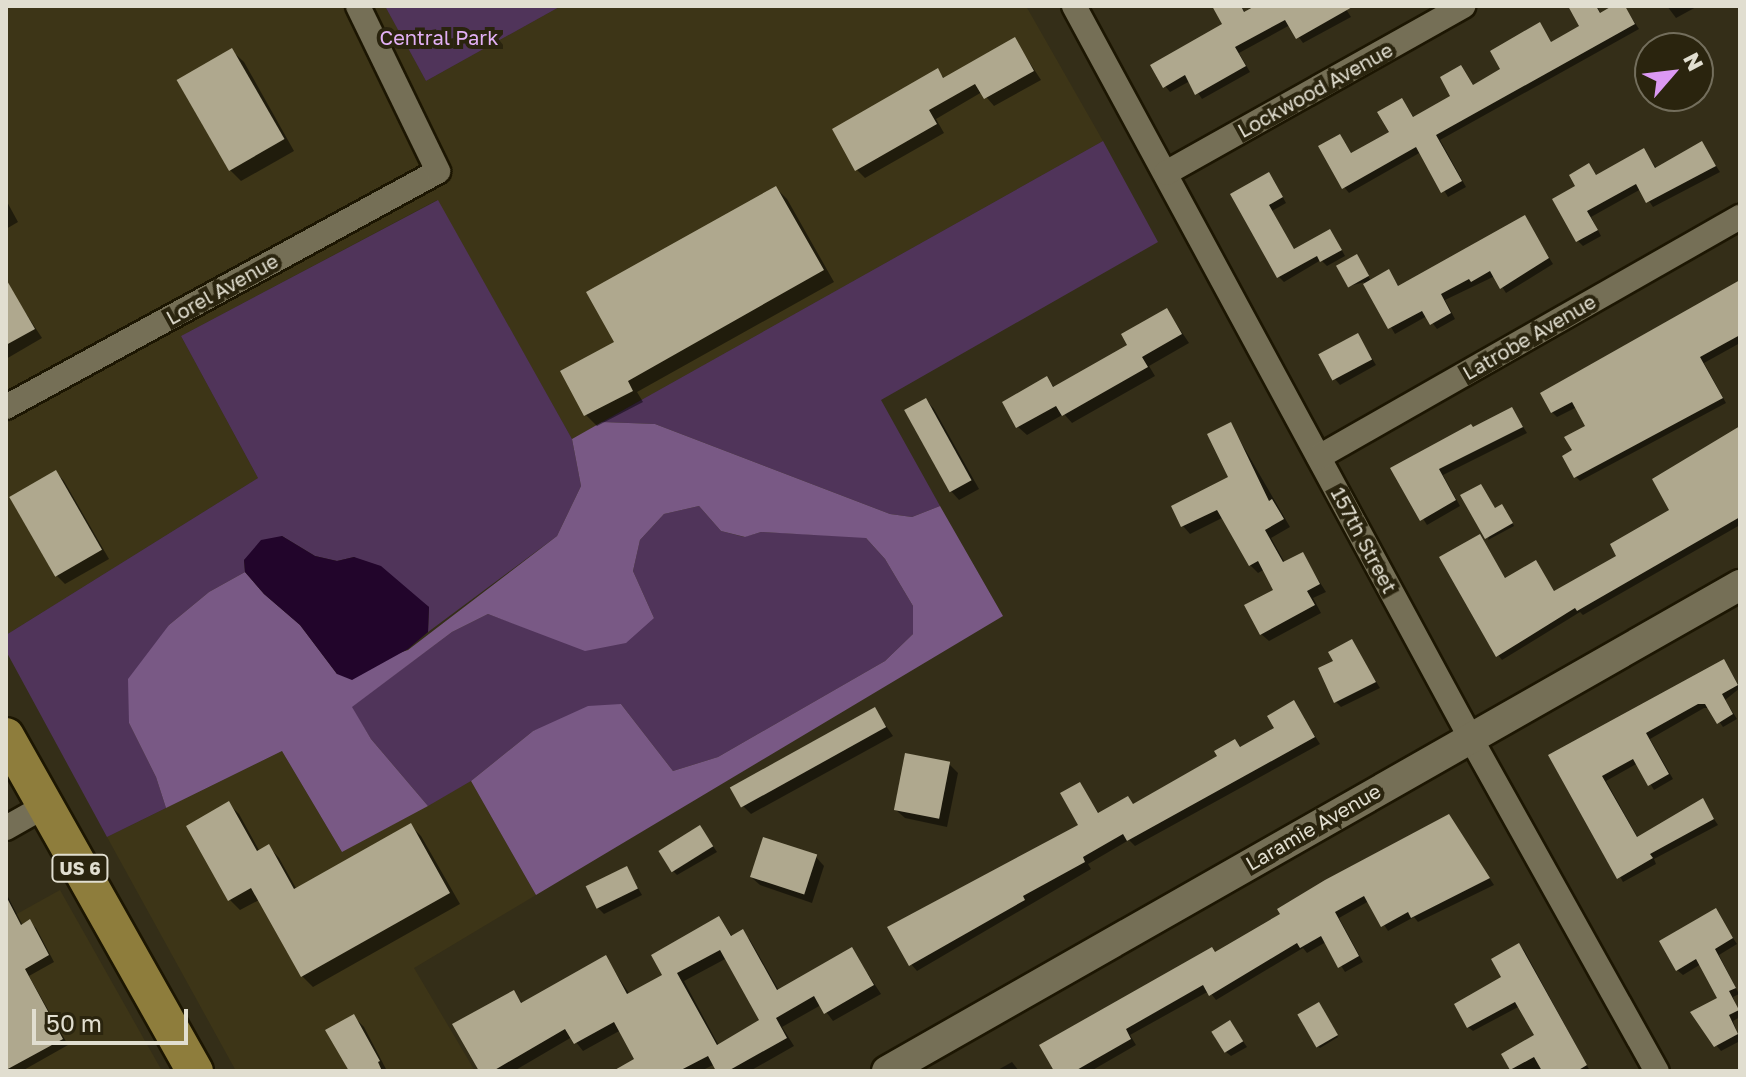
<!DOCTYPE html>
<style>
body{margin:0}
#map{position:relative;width:1746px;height:1077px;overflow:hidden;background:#342e18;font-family:"Golos Text",sans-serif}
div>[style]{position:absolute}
.built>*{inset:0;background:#3d3517}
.green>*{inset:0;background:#50345a}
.forest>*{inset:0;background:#795985}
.water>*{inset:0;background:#22052b}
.shadow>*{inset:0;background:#0007}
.building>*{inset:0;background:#afa88e;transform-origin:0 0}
.roads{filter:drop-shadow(2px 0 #1c1602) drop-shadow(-2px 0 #1c1602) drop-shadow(0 2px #1c1602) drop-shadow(0 -2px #1c1602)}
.minor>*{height:24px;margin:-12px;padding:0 12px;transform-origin:12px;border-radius:12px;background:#756f56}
.tertiary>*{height:30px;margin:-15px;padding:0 15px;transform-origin:15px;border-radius:15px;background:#756f56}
.primary>*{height:36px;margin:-18px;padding:0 18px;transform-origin:18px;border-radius:18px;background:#8e7d3c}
span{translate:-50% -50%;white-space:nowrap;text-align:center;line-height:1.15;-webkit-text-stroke:8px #2a240e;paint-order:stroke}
.shield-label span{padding:2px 6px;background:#2a240e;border:2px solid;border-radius:6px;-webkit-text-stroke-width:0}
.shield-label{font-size:18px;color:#e1ded0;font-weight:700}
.park-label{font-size:20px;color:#e2b0f5}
.street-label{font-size:20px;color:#e1ded0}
.frame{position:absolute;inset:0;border:8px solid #e1ded0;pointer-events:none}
.north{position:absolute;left:1634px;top:32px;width:80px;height:80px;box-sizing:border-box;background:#2a240e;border:2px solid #736e5c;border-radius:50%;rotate:62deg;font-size:22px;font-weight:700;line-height:32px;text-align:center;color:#e1ded0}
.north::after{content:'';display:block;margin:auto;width:28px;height:36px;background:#dc99f4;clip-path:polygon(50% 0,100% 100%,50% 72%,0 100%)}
.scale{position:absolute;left:32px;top:1009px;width:156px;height:36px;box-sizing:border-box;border:4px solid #e1ded0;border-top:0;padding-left:10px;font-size:24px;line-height:28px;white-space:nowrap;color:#e1ded0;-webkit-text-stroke:6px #2a240e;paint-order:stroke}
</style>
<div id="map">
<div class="built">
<i style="clip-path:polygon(6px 6px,385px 6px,426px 81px,561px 6px,1026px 6px,1103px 141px,572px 439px,437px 200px,181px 336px,258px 478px,6px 635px)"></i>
<i style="clip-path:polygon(282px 751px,342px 852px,471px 781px,536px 895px,414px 968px,475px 1071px,236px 1071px,107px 837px)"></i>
<i style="clip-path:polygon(60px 890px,162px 1071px,13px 1071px,6px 1059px,6px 920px)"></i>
</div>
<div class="green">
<i style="clip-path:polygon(385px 6px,561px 6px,426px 81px)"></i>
<i style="clip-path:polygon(1103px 141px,1158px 242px,881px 400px,940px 506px,912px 517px,890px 514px,655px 424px,602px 422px)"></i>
<i style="clip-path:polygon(438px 200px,572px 439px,581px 486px,557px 536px,428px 632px,429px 607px,354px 557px,337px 561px,315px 556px,282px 536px,244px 560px,245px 572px,209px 592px,169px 625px,129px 723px,156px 777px,166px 808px,107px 837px,6px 651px,6px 635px,258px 478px,181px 336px)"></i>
<i style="clip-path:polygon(699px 506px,721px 531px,744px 537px,761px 532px,865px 537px,885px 559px,913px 606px,913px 634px,885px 661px,718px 757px,673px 771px,621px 704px,533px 731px,471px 781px,428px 806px,371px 739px,351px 707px,452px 632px,488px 614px,529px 629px,654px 618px,633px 571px,640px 540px,664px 514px)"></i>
</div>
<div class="forest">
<i style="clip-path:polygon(602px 422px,655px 424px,890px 514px,912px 517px,940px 506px,1003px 616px,536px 895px,471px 781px,533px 731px,588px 706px,621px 704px,673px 771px,718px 757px,885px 661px,913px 634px,913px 606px,885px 559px,866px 538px,761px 532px,745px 537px,721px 531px,699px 506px,664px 514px,640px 540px,633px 571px,654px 618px,626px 643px,585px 651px,488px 614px,452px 632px,352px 707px,371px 739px,428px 806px,342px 852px,282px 751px,166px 808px,156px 777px,129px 723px,128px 679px,169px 625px,209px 592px,245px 572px,264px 594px,300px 625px,337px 674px,408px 650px,557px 536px,581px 486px,572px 439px)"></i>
</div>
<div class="water">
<i style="clip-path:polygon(282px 536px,315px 556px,337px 561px,354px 557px,381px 566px,429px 607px,428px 632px,408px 649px,352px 680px,337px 674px,300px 625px,264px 594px,245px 572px,244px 560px,261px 540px)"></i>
</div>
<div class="shadow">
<i style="clip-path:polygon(1214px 6px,1241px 6px,1246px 14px,1259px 6px,1344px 6px,1351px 17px,1303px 43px,1290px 25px,1239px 53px,1250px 72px,1202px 99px,1190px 81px,1170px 92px,1165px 86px,1225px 25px)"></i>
<i style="clip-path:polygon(1572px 6px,1597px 6px,1601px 14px,1616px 6px,1624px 6px,1639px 29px,1440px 140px,1466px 187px,1448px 197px,1421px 152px,1349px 193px,1344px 187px,1340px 136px,1352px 154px,1391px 132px,1402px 100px,1415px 119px,1453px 97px,1461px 68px,1474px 87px,1503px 70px,1540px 25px,1552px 43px,1581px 26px)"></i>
<i style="clip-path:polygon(1667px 6px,1698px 6px,1676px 18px)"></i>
<i style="clip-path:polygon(1015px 40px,1041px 80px,994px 106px,982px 92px,936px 119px,944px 133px,865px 178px,857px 170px,937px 71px,945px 79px)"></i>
<i style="clip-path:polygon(232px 51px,244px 62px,294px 151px,241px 181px,230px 170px)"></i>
<i style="clip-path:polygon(1702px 144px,1720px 172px,1653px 207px,1641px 189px,1591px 217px,1601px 236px,1583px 246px,1577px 240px,1578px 187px,1589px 166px,1597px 176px,1644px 150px,1657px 169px)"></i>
<i style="clip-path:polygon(1273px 179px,1286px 203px,1272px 211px,1295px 251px,1334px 236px,1345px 256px,1327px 266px,1321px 260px,1284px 282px,1279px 277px,1233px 195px)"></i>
<i style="clip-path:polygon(776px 188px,787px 199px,834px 282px,637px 392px,643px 402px,597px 426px,586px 415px,563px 372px,617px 343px)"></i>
<i style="clip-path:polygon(6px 200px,18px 222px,6px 229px)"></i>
<i style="clip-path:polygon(1525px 218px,1553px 264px,1506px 293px,1495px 276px,1445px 300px,1455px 319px,1437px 329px,1427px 316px,1395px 334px,1364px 282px,1350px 286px,1359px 259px,1371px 281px,1389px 272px,1400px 288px)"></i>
<i style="clip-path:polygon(1740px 282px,1740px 343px,1704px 363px,1726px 403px,1580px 481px,1576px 477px,1574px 451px,1588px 426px,1577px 407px,1557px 417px,1552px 412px)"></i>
<i style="clip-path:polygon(10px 289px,42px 338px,6px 359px,6px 292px)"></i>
<i style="clip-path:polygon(1167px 310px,1189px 343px,1149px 366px,1155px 376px,1072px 423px,1064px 414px,1027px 435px,1018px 427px,1047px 379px,1055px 388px,1130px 346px)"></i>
<i style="clip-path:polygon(1358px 335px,1376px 365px,1340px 385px,1335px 379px)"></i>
<i style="clip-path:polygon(926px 400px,934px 409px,979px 489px,959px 500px,951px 491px,907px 411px)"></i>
<i style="clip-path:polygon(1512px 409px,1527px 433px,1443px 475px,1460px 506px,1427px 525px,1392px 469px)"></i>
<i style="clip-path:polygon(1231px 425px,1290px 527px,1271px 538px,1285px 563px,1302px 554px,1326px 592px,1313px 598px,1321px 613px,1269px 641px,1261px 634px,1275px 591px,1265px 569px,1258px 573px,1250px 565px,1224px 517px,1190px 534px,1183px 526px,1231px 478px)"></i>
<i style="clip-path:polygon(1740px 429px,1740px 525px,1583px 615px,1580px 612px,1502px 660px,1498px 655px,1480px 536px,1506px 579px,1536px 563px,1555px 592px,1619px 556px,1672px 510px)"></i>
<i style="clip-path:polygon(56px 472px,64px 481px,109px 559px,65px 584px,57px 576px)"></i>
<i style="clip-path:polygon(1504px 508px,1514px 526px,1488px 540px,1496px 510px)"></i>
<i style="clip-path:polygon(1351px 641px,1380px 688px,1341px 707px,1336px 702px,1336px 662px)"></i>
<i style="clip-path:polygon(1728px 667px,1740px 688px,1725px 700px,1737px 719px,1723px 727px,1710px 708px,1704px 708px,1650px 739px,1673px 779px,1654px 790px,1638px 763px,1606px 781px,1638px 838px,1702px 801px,1718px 825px,1654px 859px,1656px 864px,1623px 882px,1551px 756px)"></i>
<i style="clip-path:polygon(1294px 703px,1320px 744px,1135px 846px,1129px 840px,1088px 864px,1091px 869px,917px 971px,911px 964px,1081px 826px,1080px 785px,1100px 815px,1134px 806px,1220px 756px,1235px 741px,1242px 748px,1277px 728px)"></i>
<i style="clip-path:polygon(875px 710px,893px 736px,751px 814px,743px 806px)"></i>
<i style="clip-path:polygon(949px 764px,958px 773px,947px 827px,905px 818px,896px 810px)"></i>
<i style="clip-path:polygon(229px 804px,239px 814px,260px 852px,269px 847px,279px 858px,297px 890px,411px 826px,421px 836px,460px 904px,313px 987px,302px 976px,259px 900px,240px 910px,230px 900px)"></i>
<i style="clip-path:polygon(1449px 816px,1494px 885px,1418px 922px,1414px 917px,1388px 931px,1369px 901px,1339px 918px,1363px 962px,1345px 972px,1326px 942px,1307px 953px,1303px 948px,1216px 1000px,1209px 991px,1130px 1035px,1136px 1045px,1091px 1071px,1056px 1071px,1216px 954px)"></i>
<i style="clip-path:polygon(700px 827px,717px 852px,677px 875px,672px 870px)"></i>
<i style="clip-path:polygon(816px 857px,824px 866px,812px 903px,760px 885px,751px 877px)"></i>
<i style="clip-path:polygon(626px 868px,642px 895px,604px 914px,598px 908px)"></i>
<i style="clip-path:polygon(6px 893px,23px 926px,30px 922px,36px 928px,54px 962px,29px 976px,68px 1045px,22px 1071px,6px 1071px)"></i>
<i style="clip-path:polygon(1715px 911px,1737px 944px,1719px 955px,1739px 994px,1733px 997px,1740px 1017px,1733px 1021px,1740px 1041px,1721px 1051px,1716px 1045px,1720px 999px,1701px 964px,1683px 975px,1677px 970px)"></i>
<i style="clip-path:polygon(evenodd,719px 919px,733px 937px,742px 932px,750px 940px,779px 991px,852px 950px,881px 994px,833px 1021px,821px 1005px,782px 1027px,794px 1046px,750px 1071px,719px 1071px,715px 1064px,701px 1071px,616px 1071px,637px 1060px,621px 1030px,583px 1051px,572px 1037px,514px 1071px,481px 1071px,513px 992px,523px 1004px,605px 957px,630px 995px,664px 975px,719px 919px,727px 958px,762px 1021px,719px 1046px,684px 981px,727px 958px)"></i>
<i style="clip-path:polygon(1519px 945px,1524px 950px,1590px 1071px,1513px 1071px,1503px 1054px,1537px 1036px,1520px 1006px,1473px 1031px,1468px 1027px,1504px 978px)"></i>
<i style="clip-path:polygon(1321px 1007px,1338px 1037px,1320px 1048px,1318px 1046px)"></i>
<i style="clip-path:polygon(353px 1016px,364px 1027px,387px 1071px,351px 1071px)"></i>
<i style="clip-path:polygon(1230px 1022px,1247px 1047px,1231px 1056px,1225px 1051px)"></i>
<i style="clip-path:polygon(1012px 1062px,1019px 1071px,996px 1071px)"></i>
</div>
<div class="building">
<i style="clip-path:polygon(1212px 6px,1241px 6px,1244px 12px,1255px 6px,1354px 6px,1296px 39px,1285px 20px,1235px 47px,1246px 66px,1195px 95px,1185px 75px,1163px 88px,1150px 65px,1222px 24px)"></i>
<i style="clip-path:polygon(1568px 6px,1596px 6px,1600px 13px,1612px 6px,1625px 6px,1635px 24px,1436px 135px,1462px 181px,1441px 193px,1416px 147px,1342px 189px,1318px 146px,1340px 134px,1351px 153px,1389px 132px,1377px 112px,1402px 98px,1413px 117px,1450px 96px,1440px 77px,1461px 65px,1473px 85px,1500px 69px,1490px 51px,1540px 22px,1551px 42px,1579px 26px)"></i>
<i style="clip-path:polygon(1015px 37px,1034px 71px,984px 99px,975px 84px,929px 110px,937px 124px,855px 171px,832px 129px,938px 68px,943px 78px)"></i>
<i style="left:232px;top:48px;width:105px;height:64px;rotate:60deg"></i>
<i style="clip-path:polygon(1702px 141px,1716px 166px,1646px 203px,1636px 184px,1587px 211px,1598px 230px,1576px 242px,1552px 199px,1575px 186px,1569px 175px,1589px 163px,1596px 175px,1644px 148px,1655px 168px)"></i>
<i style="clip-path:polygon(1269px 172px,1283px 197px,1269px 205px,1294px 249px,1330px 229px,1342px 250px,1320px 262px,1317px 256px,1277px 278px,1230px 194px)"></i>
<i style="clip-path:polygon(776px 186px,824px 270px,628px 381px,633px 391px,584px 416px,560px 371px,614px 342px,586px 292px)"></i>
<i style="clip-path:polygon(1525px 215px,1549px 258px,1500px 289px,1490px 271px,1471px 282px,1469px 279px,1441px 294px,1451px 313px,1430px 325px,1422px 311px,1388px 329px,1363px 284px,1389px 269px,1398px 286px)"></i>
<i style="left:1357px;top:254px;width:25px;height:24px;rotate:61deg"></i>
<i style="clip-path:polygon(6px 279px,35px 329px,6px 345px)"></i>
<i style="clip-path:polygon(1740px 280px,1740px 335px,1700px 357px,1723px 398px,1574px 478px,1562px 456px,1572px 450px,1564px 437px,1585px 426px,1572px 402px,1551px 413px,1540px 393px)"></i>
<i style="clip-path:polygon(1167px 308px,1182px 334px,1142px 357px,1148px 367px,1062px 416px,1056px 406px,1016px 428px,1002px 402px,1047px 376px,1053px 387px,1127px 345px,1121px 334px)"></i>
<i style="left:1358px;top:333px;width:30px;height:45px;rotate:62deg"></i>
<i style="left:926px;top:398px;width:94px;height:25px;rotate:61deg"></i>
<i style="clip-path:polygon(1512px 407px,1523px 427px,1439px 469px,1456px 500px,1420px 521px,1390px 468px,1471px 424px,1473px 427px)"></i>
<i style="clip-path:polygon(1231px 422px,1269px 501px,1272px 499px,1284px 519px,1265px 530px,1283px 562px,1303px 552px,1320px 584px,1307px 591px,1315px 605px,1260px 635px,1244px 605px,1273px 590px,1258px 561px,1249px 566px,1217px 510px,1181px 527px,1171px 506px,1228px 477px,1207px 434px)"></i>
<i style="clip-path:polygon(1740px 426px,1740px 517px,1577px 611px,1575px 608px,1496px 657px,1439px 557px,1480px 534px,1505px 578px,1536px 560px,1554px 591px,1616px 556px,1610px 544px,1669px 510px,1652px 479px)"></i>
<i style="left:56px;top:470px;width:92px;height:54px;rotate:60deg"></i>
<i style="clip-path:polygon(1481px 484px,1495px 508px,1502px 504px,1513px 523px,1485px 539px,1460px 495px)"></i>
<i style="clip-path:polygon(1352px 639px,1376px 682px,1334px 703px,1318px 668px,1333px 661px,1328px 652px)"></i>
<i style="clip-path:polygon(1724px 659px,1738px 685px,1722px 694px,1733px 714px,1717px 724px,1705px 704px,1698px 704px,1646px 733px,1669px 774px,1648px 786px,1633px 759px,1602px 776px,1637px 837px,1703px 798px,1714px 819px,1650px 854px,1653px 858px,1617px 879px,1548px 755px)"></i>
<i style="clip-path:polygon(1294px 700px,1315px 737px,1127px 841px,1123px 834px,1083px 857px,1085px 862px,1023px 896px,1025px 900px,909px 966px,887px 927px,1078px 825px,1060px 793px,1080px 782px,1098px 813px,1128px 796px,1133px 804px,1217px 756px,1214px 751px,1235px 739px,1240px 747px,1274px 728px,1267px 716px)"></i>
<i style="left:875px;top:707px;width:23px;height:166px;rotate:61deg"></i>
<i style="left:905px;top:753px;width:46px;height:58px;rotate:11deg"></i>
<i style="clip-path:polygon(229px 801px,257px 851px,269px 844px,294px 889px,411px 823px,450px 893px,301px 977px,251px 888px,228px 901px,186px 826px)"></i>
<i style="clip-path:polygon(1449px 814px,1490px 878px,1411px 918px,1408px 912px,1381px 927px,1364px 896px,1335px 912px,1359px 956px,1338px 968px,1321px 936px,1300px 948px,1297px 943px,1209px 996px,1203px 985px,1126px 1029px,1131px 1039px,1075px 1071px,1054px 1071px,1039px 1045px,1212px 947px,1215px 952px,1280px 914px,1277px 909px,1325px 880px)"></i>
<i style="left:700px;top:825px;width:25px;height:49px;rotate:58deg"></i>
<i style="left:763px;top:837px;width:57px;height:42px;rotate:18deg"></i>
<i style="left:627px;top:866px;width:25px;height:46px;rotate:64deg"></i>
<i style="clip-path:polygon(6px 896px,21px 925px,30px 919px,49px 955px,25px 969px,63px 1039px,6px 1070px)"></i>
<i style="clip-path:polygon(1716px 908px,1733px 938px,1715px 949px,1736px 988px,1729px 991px,1739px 1010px,1729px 1015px,1738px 1034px,1714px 1047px,1690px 1012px,1717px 998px,1696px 959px,1676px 971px,1659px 941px)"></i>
<i style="clip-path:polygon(evenodd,719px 916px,731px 936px,743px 929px,777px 990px,852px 947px,874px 985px,824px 1014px,814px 996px,776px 1018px,787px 1038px,728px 1071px,716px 1071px,708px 1056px,679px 1071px,613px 1071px,634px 1059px,614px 1022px,574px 1044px,565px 1029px,493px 1071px,479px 1071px,452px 1024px,514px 990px,521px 1003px,606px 955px,627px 994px,662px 975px,651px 955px,719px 916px,720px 950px,759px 1020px,717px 1045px,677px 973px,720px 950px)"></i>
<i style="clip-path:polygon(1519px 943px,1587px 1065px,1577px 1071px,1542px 1071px,1534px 1057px,1510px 1070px,1501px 1054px,1534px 1035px,1515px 1002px,1467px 1028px,1454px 1004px,1501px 977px,1491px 959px)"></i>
<i style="left:1319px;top:1002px;width:38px;height:25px;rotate:60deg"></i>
<i style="clip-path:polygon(354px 1014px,380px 1061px,378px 1062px,382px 1071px,349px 1071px,325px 1030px)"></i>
<i style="left:1230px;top:1020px;width:25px;height:22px;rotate:58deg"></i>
</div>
<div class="roads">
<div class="minor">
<i style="left:1074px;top:6px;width:831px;rotate:61.55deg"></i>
<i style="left:1470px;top:737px;width:383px;rotate:60.8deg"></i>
<i style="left:1166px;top:173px;width:341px;rotate:-29.3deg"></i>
<i style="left:6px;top:407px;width:492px;rotate:-28.6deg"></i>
<i style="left:438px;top:171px;width:183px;rotate:-115.9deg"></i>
<i style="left:1319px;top:457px;width:485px;rotate:-29.7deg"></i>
<i style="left:6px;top:828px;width:45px;rotate:-29.4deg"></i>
</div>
<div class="tertiary">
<i style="left:887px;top:1071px;width:982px;rotate:-29.67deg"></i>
</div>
<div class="primary">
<i style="left:6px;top:736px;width:385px;rotate:60.6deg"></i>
</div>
</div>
<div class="shield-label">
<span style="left:80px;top:868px">US 6</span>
</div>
<div class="park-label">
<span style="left:439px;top:37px">Central Park</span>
</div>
<div class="street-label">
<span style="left:1315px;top:90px;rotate:-29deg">Lockwood Avenue</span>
<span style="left:222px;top:289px;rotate:-29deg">Lorel Avenue</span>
<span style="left:1529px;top:337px;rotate:-30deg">Latrobe Avenue</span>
<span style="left:1364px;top:540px;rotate:62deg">157th Street</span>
<span style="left:1313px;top:827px;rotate:-30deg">Laramie Avenue</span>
</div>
<div class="frame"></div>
<div class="north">N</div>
<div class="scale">50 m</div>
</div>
